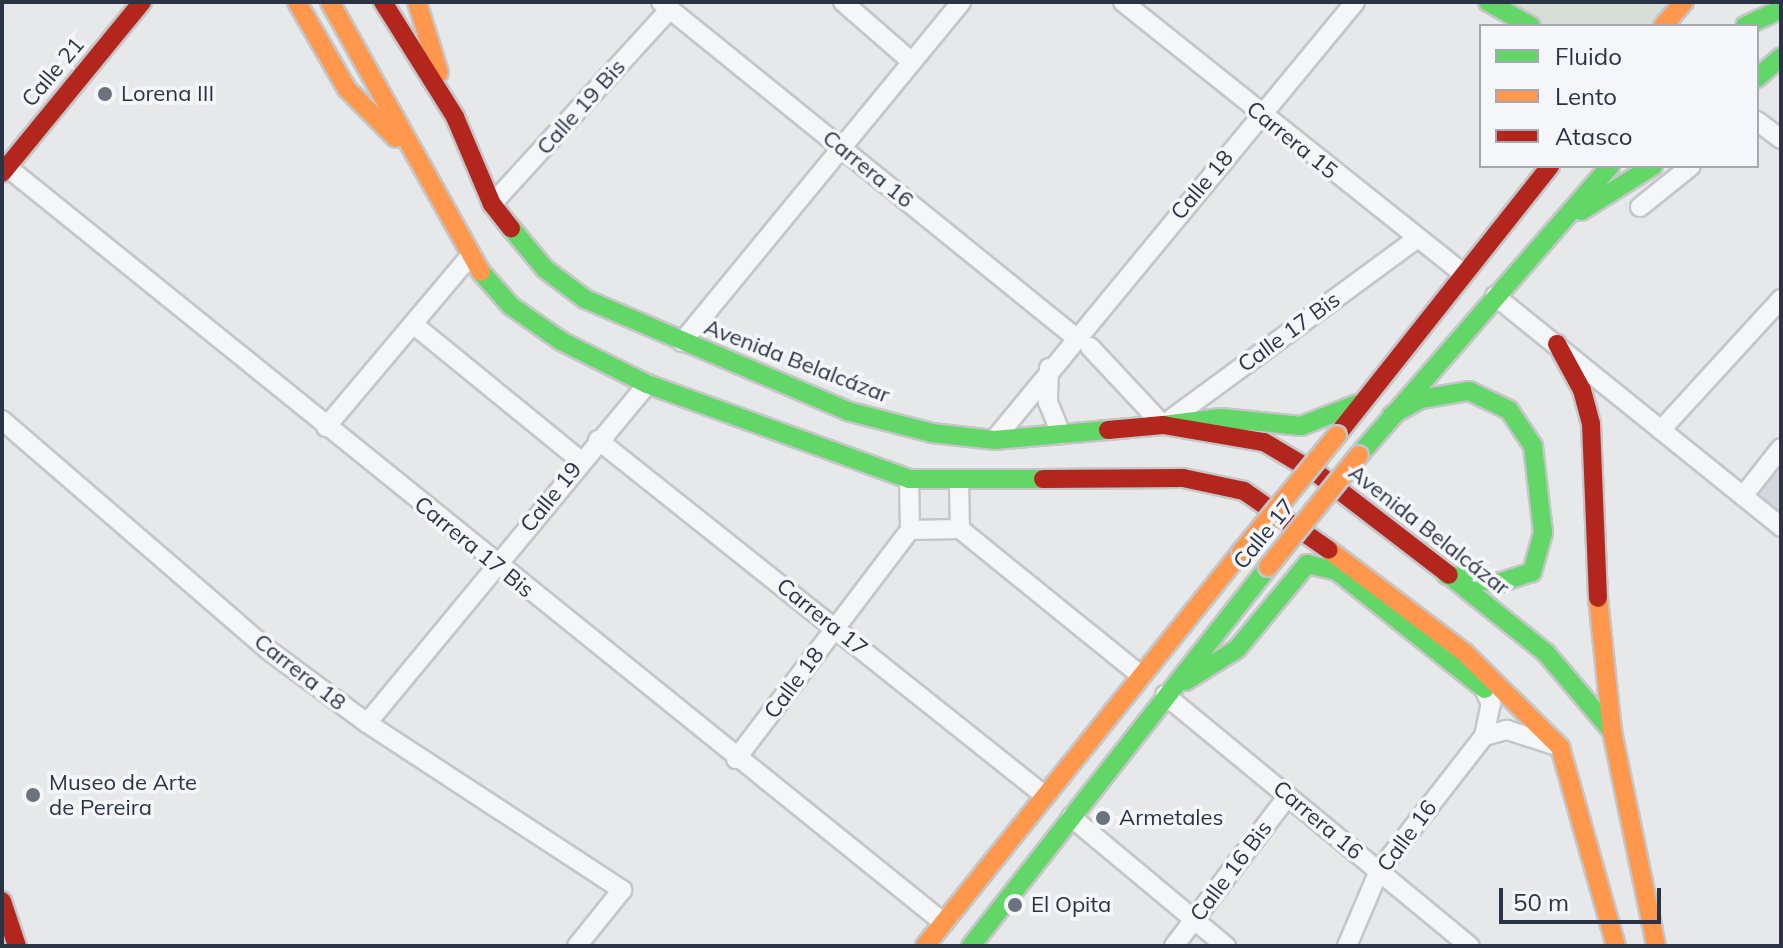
<!DOCTYPE html>
<meta charset="utf-8">
<style>
body{margin:0}
#map{position:relative;width:1783px;height:948px;overflow:hidden;background:#e6e8ea;font-family:Mulish,sans-serif}
div>[style]{position:absolute}
.built>*{inset:0;background:#d4d7dd}
.green>*{inset:0;background:#d6ded6}
.roads{filter:drop-shadow(2px 0 #c4c6c8) drop-shadow(-2px 0 #c4c6c8) drop-shadow(0 2px #c4c6c8) drop-shadow(0 -2px #c4c6c8)}
.street>*{height:18px;margin:-9px;padding:0 9px;transform-origin:9px;border-radius:9px;background:#f5f6f7}
.fast>*{height:18px;margin:-9px;padding:0 9px;transform-origin:9px;border-radius:9px;background:#63d668}
.slow>*{height:18px;margin:-9px;padding:0 9px;transform-origin:9px;border-radius:9px;background:#ff974d}
.jam>*{height:18px;margin:-9px;padding:0 9px;transform-origin:9px;border-radius:9px;background:#b3261e}
.bridges{filter:drop-shadow(2px 0 #c2c5c8) drop-shadow(-2px 0 #c2c5c8) drop-shadow(0 2px #c2c5c8) drop-shadow(0 -2px #c2c5c8)}
.slow-bridge>*{height:18px;margin:-9px;padding:0 9px;transform-origin:9px;border-radius:9px;background:#ff974d}
.dots>*{width:22px;height:22px;translate:-50% -50%;box-sizing:border-box;border:4px solid #f4f6f9;border-radius:50%}
span{translate:-50% -50%;white-space:nowrap;text-align:center;line-height:1.15;-webkit-text-stroke:7px #f4f6f9;paint-order:stroke}
.street-label{font-size:22px;color:#2b3445}
.poi-label{font-size:22px;color:#2b3445}
.left{translate:0 -50%;text-align:left}
.frame{position:absolute;inset:0;border:4px solid #2b3445;pointer-events:none}
.legend{position:absolute;left:1479px;top:24px;width:280px;height:144px;box-sizing:border-box;background:#f4f6f9;border:2px solid #a4a8b1;margin:0;padding:10px 14px;list-style:none;font-size:24px;color:#2b3445}
.legend li{display:flex;align-items:center;gap:16px;height:40px}
.legend b{width:40px;border:2px solid #a4a8b1}
.scale{position:absolute;left:1499px;top:888px;width:162px;height:36px;box-sizing:border-box;border:4px solid #2b3445;border-top:0;padding-left:10px;font-size:24px;line-height:28px;white-space:nowrap;color:#2b3445;-webkit-text-stroke:6px #f4f6f9;paint-order:stroke}
</style>
<div id="map">
<div class="built">
<i style="clip-path:polygon(1781px 448px,1781px 527px,1743px 496px)"></i>
</div>
<div class="green">
<i style="clip-path:polygon(1508px 2px,1683px 2px,1662px 26px,1540px 26px)"></i>
</div>
<div class="roads">
<div class="street">
<i style="left:661px;top:2px;width:533px;rotate:38.98deg"></i>
<i style="left:843px;top:2px;width:91px;rotate:41deg"></i>
<i style="left:1123px;top:2px;width:436px;rotate:38.6deg"></i>
<i style="left:1757px;top:121px;width:30px;rotate:37deg"></i>
<i style="left:7px;top:167px;width:1204px;rotate:38.9deg"></i>
<i style="left:492px;top:204px;width:264px;rotate:-47.6deg"></i>
<i style="left:1640px;top:207px;width:65px;rotate:-38.8deg"></i>
<i style="left:1495px;top:296px;width:368px;rotate:38.9deg"></i>
<i style="left:413px;top:324px;width:217px;rotate:39.2deg"></i>
<i style="left:682px;top:342px;width:440px;rotate:-50.6deg"></i>
<i style="left:1090px;top:347px;width:107px;rotate:46.9deg"></i>
<i style="left:1163px;top:425px;width:313px;rotate:-36.3deg"></i>
<i style="left:1049px;top:368px;width:34px;rotate:92deg"></i>
<i style="left:1048px;top:402px;width:35px;rotate:68deg"></i>
<i style="left:2px;top:420px;width:350px;rotate:40.8deg"></i>
<i style="left:267px;top:649px;width:124px;rotate:36.5deg"></i>
<i style="left:367px;top:723px;width:305px;rotate:33.2deg"></i>
<i style="left:622px;top:890px;width:72px;rotate:128.8deg"></i>
<i style="left:326px;top:427px;width:222px;rotate:-49.9deg"></i>
<i style="left:1661px;top:430px;width:178px;rotate:-47.5deg"></i>
<i style="left:598px;top:440px;width:570px;rotate:38.52deg"></i>
<i style="left:994px;top:440px;width:568px;rotate:-50.5deg"></i>
<i style="left:959px;top:483px;width:46px;rotate:88.8deg"></i>
<i style="left:1743px;top:496px;width:61px;rotate:-51.6deg"></i>
<i style="left:960px;top:529px;width:232px;rotate:39deg"></i>
<i style="left:910px;top:530px;width:50px;rotate:-1.1deg"></i>
<i style="left:1165px;top:695px;width:395px;rotate:39.5deg"></i>
<i style="left:367px;top:723px;width:440px;rotate:-50.4deg"></i>
<i style="left:1484px;top:736px;width:24px;rotate:-15deg"></i>
<i style="left:1507px;top:730px;width:49px;rotate:17.7deg"></i>
<i style="left:736px;top:759px;width:288px;rotate:-52.8deg"></i>
<i style="left:910px;top:530px;width:51px;rotate:-91.1deg"></i>
<i style="left:1071px;top:817px;width:202px;rotate:39.8deg"></i>
<i style="left:1174px;top:946px;width:188px;rotate:-52.8deg"></i>
<i style="left:1347px;top:946px;width:82px;rotate:-66.9deg"></i>
<i style="left:1379px;top:871px;width:171px;rotate:-52.1deg"></i>
<i style="left:1484px;top:736px;width:33px;rotate:-78deg"></i>
<i style="left:1491px;top:704px;width:27px;rotate:-114deg"></i>
</div>
<div class="fast">
<i style="left:1488px;top:2px;width:49px;rotate:29.2deg"></i>
<i style="left:1745px;top:26px;width:40px;rotate:-25deg"></i>
<i style="left:1757px;top:78px;width:32px;rotate:-41deg"></i>
<i style="left:1581px;top:211px;width:85px;rotate:-32deg"></i>
<i style="left:511px;top:228px;width:53px;rotate:50.3deg"></i>
<i style="left:545px;top:269px;width:50px;rotate:36.9deg"></i>
<i style="left:585px;top:299px;width:285px;rotate:23.1deg"></i>
<i style="left:847px;top:411px;width:88px;rotate:14.5deg"></i>
<i style="left:932px;top:433px;width:62px;rotate:6.4deg"></i>
<i style="left:994px;top:440px;width:114px;rotate:-5deg"></i>
<i style="left:481px;top:272px;width:45px;rotate:48.6deg"></i>
<i style="left:511px;top:306px;width:61px;rotate:35deg"></i>
<i style="left:561px;top:341px;width:96px;rotate:26.6deg"></i>
<i style="left:647px;top:384px;width:279px;rotate:19.9deg"></i>
<i style="left:909px;top:479px;width:134px"></i>
<i style="left:1392px;top:415px;width:33px;rotate:-29deg"></i>
<i style="left:1421px;top:399px;width:49px;rotate:-9.5deg"></i>
<i style="left:1469px;top:391px;width:44px;rotate:25.4deg"></i>
<i style="left:1509px;top:410px;width:43px;rotate:56.3deg"></i>
<i style="left:1533px;top:446px;width:88px;rotate:83.4deg"></i>
<i style="left:1543px;top:533px;width:41px;rotate:105.8deg"></i>
<i style="left:1532px;top:572px;width:35px;rotate:162deg"></i>
<i style="left:1499px;top:583px;width:53px;rotate:-171.3deg"></i>
<i style="left:1163px;top:425px;width:58px;rotate:-6.9deg"></i>
<i style="left:1221px;top:418px;width:80px;rotate:5.7deg"></i>
<i style="left:1301px;top:426px;width:60px;rotate:-21.4deg"></i>
<i style="left:1359px;top:455px;width:383px;rotate:-49deg"></i>
<i style="left:1449px;top:575px;width:124px;rotate:38.8deg"></i>
<i style="left:1546px;top:653px;width:102px;rotate:49.8deg"></i>
<i style="left:1186px;top:681px;width:60px;rotate:-32.1deg"></i>
<i style="left:1237px;top:649px;width:110px;rotate:-50.5deg"></i>
<i style="left:1307px;top:564px;width:31px;rotate:13deg"></i>
<i style="left:1337px;top:571px;width:189px;rotate:38.6deg"></i>
<i style="left:971px;top:946px;width:482px;rotate:-51.9deg"></i>
</div>
<div class="slow">
<i style="left:297px;top:2px;width:100px;rotate:60.1deg"></i>
<i style="left:347px;top:89px;width:69px;rotate:45deg"></i>
<i style="left:330px;top:2px;width:309px;rotate:60.8deg"></i>
<i style="left:417px;top:2px;width:74px;rotate:72.8deg"></i>
<i style="left:1663px;top:26px;width:32px;rotate:-49deg"></i>
<i style="left:1329px;top:550px;width:171px;rotate:37.1deg"></i>
<i style="left:1465px;top:653px;width:134px;rotate:44.7deg"></i>
<i style="left:1560px;top:747px;width:207px;rotate:74.3deg"></i>
<i style="left:1598px;top:598px;width:134px;rotate:84deg"></i>
<i style="left:1612px;top:731px;width:219px;rotate:78.4deg"></i>
<i style="left:925px;top:946px;width:505px;rotate:-51.27deg"></i>
</div>
<div class="jam">
<i style="left:383px;top:2px;width:136px;rotate:57.9deg"></i>
<i style="left:455px;top:117px;width:95px;rotate:67deg"></i>
<i style="left:492px;top:204px;width:31px;rotate:52deg"></i>
<i style="left:2px;top:173px;width:221px;rotate:-50.7deg"></i>
<i style="left:1557px;top:344px;width:52px;rotate:61.5deg"></i>
<i style="left:1582px;top:390px;width:35px;rotate:75deg"></i>
<i style="left:1591px;top:424px;width:174px;rotate:87.7deg"></i>
<i style="left:1108px;top:430px;width:55px;rotate:-5.2deg"></i>
<i style="left:1163px;top:425px;width:102px;rotate:9.6deg"></i>
<i style="left:1264px;top:442px;width:63px;rotate:30.7deg"></i>
<i style="left:1318px;top:474px;width:165px;rotate:37.6deg"></i>
<i style="left:1337px;top:435px;width:343px;rotate:-51.6deg"></i>
<i style="left:1043px;top:479px;width:140px;rotate:-0.4deg"></i>
<i style="left:1183px;top:478px;width:62px;rotate:12deg"></i>
<i style="left:1244px;top:491px;width:103px;rotate:34.8deg"></i>
<i style="left:2px;top:901px;width:47px;rotate:71.6deg"></i>
</div>
</div>
<div class="bridges">
<div class="slow-bridge">
<i style="left:1241px;top:552px;width:151px;rotate:-50.6deg"></i>
<i style="left:1268px;top:567px;width:144px;rotate:-50.9deg"></i>
</div>
</div>
<div class="dots">
<i style="left:105px;top:94px;background:#6c737f"></i>
<i style="left:33px;top:795px;background:#6c737f"></i>
<i style="left:1103px;top:818px;background:#6c737f"></i>
<i style="left:1015px;top:905px;background:#6c737f"></i>
</div>
<div class="street-label">
<span style="left:53px;top:72px;rotate:-50deg">Calle 21</span>
<span style="left:581px;top:107px;rotate:-48deg">Calle 19 Bis</span>
<span style="left:1292px;top:140px;rotate:39deg">Carrera 15</span>
<span style="left:868px;top:169px;rotate:39deg">Carrera 16</span>
<span style="left:1202px;top:185px;rotate:-50deg">Calle 18</span>
<span style="left:1289px;top:332px;rotate:-36deg">Calle 17 Bis</span>
<span style="left:797px;top:361px;rotate:21deg">Avenida Belalcázar</span>
<span style="left:551px;top:497px;rotate:-51deg">Calle 19</span>
<span style="left:1429px;top:530px;rotate:38deg">Avenida Belalcázar</span>
<span style="left:1264px;top:534px;rotate:-51deg">Calle 17</span>
<span style="left:474px;top:547px;rotate:39deg">Carrera 17 Bis</span>
<span style="left:822px;top:617px;rotate:39deg">Carrera 17</span>
<span style="left:300px;top:672px;rotate:38deg">Carrera 18</span>
<span style="left:794px;top:683px;rotate:-53deg">Calle 18</span>
<span style="left:1318px;top:820px;rotate:40deg">Carrera 16</span>
<span style="left:1407px;top:836px;rotate:-53deg">Calle 16</span>
<span style="left:1231px;top:871px;rotate:-53deg">Calle 16 Bis</span>
</div>
<div class="poi-label">
<span class="left" style="left:121px;top:94px">Lorena III</span>
<span class="left" style="left:49px;top:795px">Museo de Arte<br>de Pereira</span>
<span class="left" style="left:1119px;top:818px">Armetales</span>
<span class="left" style="left:1031px;top:905px">El Opita</span>
</div>
<div class="frame"></div>
<ul class="legend">
<li><b style="height:10px;background:#63d668"></b>Fluido</li>
<li><b style="height:10px;background:#ff974d"></b>Lento</li>
<li><b style="height:10px;background:#b3261e"></b>Atasco</li>
</ul>
<div class="scale">50 m</div>
</div>
